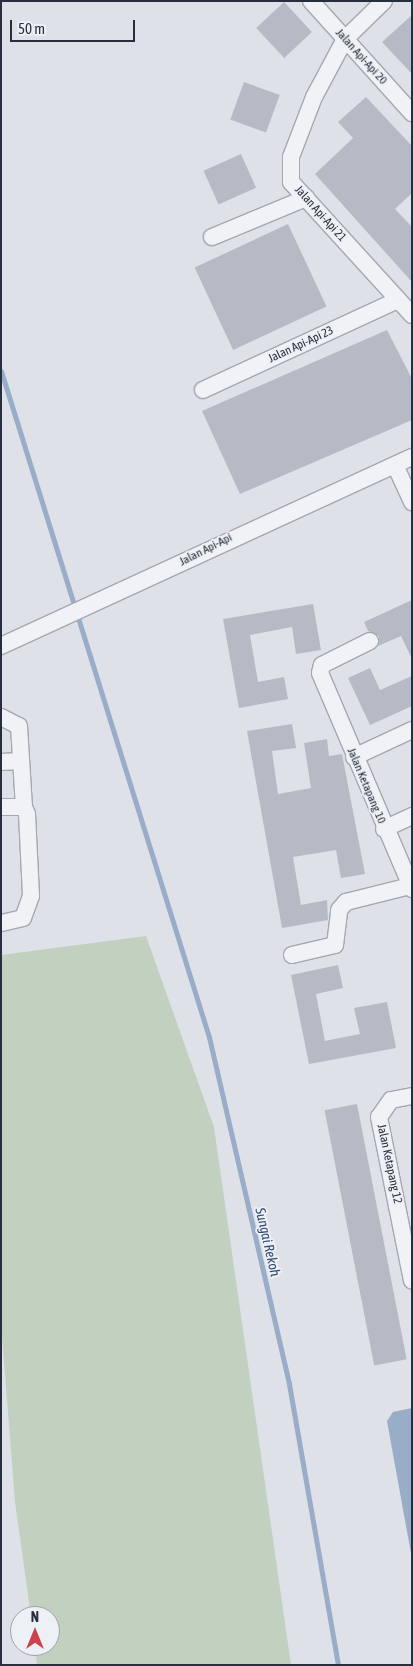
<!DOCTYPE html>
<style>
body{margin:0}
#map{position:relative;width:413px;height:1666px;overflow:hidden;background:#dee1e7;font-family:"Asap Condensed",sans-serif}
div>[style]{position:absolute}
.green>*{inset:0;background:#c2d1bf}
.water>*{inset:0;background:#98adc8}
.stream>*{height:5px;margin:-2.5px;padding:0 2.5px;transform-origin:2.5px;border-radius:2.5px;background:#98adc8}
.building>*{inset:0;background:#b5bac4;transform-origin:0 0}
.roads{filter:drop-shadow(1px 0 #a3a8b1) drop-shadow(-1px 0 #a3a8b1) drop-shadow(0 1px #a3a8b1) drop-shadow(0 -1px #a3a8b1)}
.minor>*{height:16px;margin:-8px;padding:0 8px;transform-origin:8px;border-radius:8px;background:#f0f2f6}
span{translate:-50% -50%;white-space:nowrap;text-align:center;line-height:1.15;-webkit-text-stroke:4px #edf0f5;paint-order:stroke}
.street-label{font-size:12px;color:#272e3e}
.water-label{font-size:14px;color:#314a72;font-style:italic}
.frame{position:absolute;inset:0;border:2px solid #272e3e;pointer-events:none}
.north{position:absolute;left:10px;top:1606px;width:50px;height:50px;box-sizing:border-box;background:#edf0f5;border:1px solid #9ea2ac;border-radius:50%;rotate:0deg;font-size:14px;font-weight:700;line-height:20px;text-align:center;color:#272e3e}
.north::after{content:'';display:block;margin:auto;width:18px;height:22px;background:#ce414e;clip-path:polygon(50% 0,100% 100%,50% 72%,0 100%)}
.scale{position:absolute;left:10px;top:20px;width:125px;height:22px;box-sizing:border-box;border:2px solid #272e3e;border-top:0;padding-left:6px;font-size:15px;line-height:18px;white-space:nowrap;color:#272e3e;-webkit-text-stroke:4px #edf0f5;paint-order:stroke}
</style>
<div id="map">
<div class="green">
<i style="clip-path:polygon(146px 936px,214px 1127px,291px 1665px,37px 1665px,35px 1646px,50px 1646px,50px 1616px,31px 1616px,15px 1502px,1px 1323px,1px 955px)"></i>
</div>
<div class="water">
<i style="clip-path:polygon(412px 1408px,412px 1559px,387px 1421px,393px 1412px)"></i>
</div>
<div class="stream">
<i style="left:1px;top:371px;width:698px;rotate:72.66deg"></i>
<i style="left:209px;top:1037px;width:356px;rotate:77deg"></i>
<i style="left:289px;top:1384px;width:285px;rotate:80.1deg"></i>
</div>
<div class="building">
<i style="left:284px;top:2px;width:41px;height:38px;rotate:47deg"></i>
<i style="clip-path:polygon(412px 15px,412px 74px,382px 42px)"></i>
<i style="left:244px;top:82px;width:38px;height:40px;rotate:20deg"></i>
<i style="clip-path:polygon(366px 97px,412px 146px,412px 193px,395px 209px,412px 227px,412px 282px,315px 174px,353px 138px,338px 122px)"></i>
<i style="left:241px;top:154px;width:37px;height:41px;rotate:66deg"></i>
<i style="left:288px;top:224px;width:91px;height:103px;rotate:65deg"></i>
<i style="clip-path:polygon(387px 330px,412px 379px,412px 420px,240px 494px,202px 411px)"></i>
<i style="clip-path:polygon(412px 600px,412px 659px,401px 636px,378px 646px,379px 636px,368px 631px,364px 622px)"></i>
<i style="clip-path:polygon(313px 604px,321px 650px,296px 654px,292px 627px,250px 635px,258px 682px,284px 677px,288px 699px,239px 708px,223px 619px)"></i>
<i style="clip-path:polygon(370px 668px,380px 690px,412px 676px,412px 706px,370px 725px,348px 678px)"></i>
<i style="clip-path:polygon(292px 724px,296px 748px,272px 751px,278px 794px,311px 788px,304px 743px,327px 739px,329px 756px,342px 754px,365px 874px,341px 878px,336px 850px,293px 857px,301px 905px,327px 900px,328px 920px,282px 928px,247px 731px)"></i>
<i style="clip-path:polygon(338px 965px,343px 988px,316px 994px,325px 1041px,360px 1034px,354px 1008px,387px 1002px,396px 1048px,309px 1064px,291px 975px)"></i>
<i style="left:357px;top:1104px;width:260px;height:33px;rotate:79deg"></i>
</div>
<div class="roads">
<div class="minor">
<i style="left:311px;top:1px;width:151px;rotate:48deg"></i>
<i style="left:384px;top:1px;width:54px;rotate:135.7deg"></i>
<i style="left:345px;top:39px;width:66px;rotate:118.1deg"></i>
<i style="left:314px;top:97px;width:64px;rotate:111deg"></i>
<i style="left:291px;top:157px;width:25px;rotate:90deg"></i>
<i style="left:291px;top:182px;width:180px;rotate:47.7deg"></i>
<i style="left:212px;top:237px;width:102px;rotate:-22.5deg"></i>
<i style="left:203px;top:390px;width:215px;rotate:-24.8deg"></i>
<i style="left:395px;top:465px;width:41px;rotate:65.3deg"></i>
<i style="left:370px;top:641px;width:54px;rotate:153.4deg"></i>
<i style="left:322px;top:665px;width:8px;rotate:104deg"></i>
<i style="left:320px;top:673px;width:235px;rotate:66.9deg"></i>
<i style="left:1px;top:646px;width:452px;rotate:-24.7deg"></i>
<i style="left:1px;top:717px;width:20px;rotate:27deg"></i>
<i style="left:19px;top:726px;width:81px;rotate:86.5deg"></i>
<i style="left:354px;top:757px;width:64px;rotate:-25deg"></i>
<i style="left:1px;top:762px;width:20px;rotate:-3deg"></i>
<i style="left:1px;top:807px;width:23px"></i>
<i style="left:24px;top:807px;width:8px;rotate:67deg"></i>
<i style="left:27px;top:814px;width:82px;rotate:87.2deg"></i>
<i style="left:31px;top:896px;width:23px;rotate:110deg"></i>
<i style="left:23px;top:918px;width:23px;rotate:167deg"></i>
<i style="left:384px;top:829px;width:31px;rotate:-25deg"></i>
<i style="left:292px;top:955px;width:44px;rotate:-13.1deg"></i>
<i style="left:335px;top:945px;width:35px;rotate:-83deg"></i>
<i style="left:339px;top:910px;width:11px;rotate:-49deg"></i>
<i style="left:346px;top:902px;width:66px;rotate:-14deg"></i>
<i style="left:412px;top:1096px;width:21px;rotate:169deg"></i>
<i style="left:391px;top:1100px;width:21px;rotate:125deg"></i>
<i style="left:379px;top:1117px;width:167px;rotate:78.6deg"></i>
</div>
</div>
<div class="street-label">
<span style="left:361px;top:57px;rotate:48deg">Jalan Api-Api 20</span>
<span style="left:320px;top:214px;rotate:48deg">Jalan Api-Api 21</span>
<span style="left:301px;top:345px;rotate:-25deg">Jalan Api-Api 23</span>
<span style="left:206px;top:550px;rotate:-27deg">Jalan Api-Api</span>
<span style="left:366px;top:786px;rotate:67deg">Jalan Ketapang 10</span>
<span style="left:389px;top:1164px;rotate:78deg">Jalan Ketapang 12</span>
</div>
<div class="water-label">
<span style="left:268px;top:1242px;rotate:77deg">Sungai Rekoh</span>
</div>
<div class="frame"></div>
<div class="north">N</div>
<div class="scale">50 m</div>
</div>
